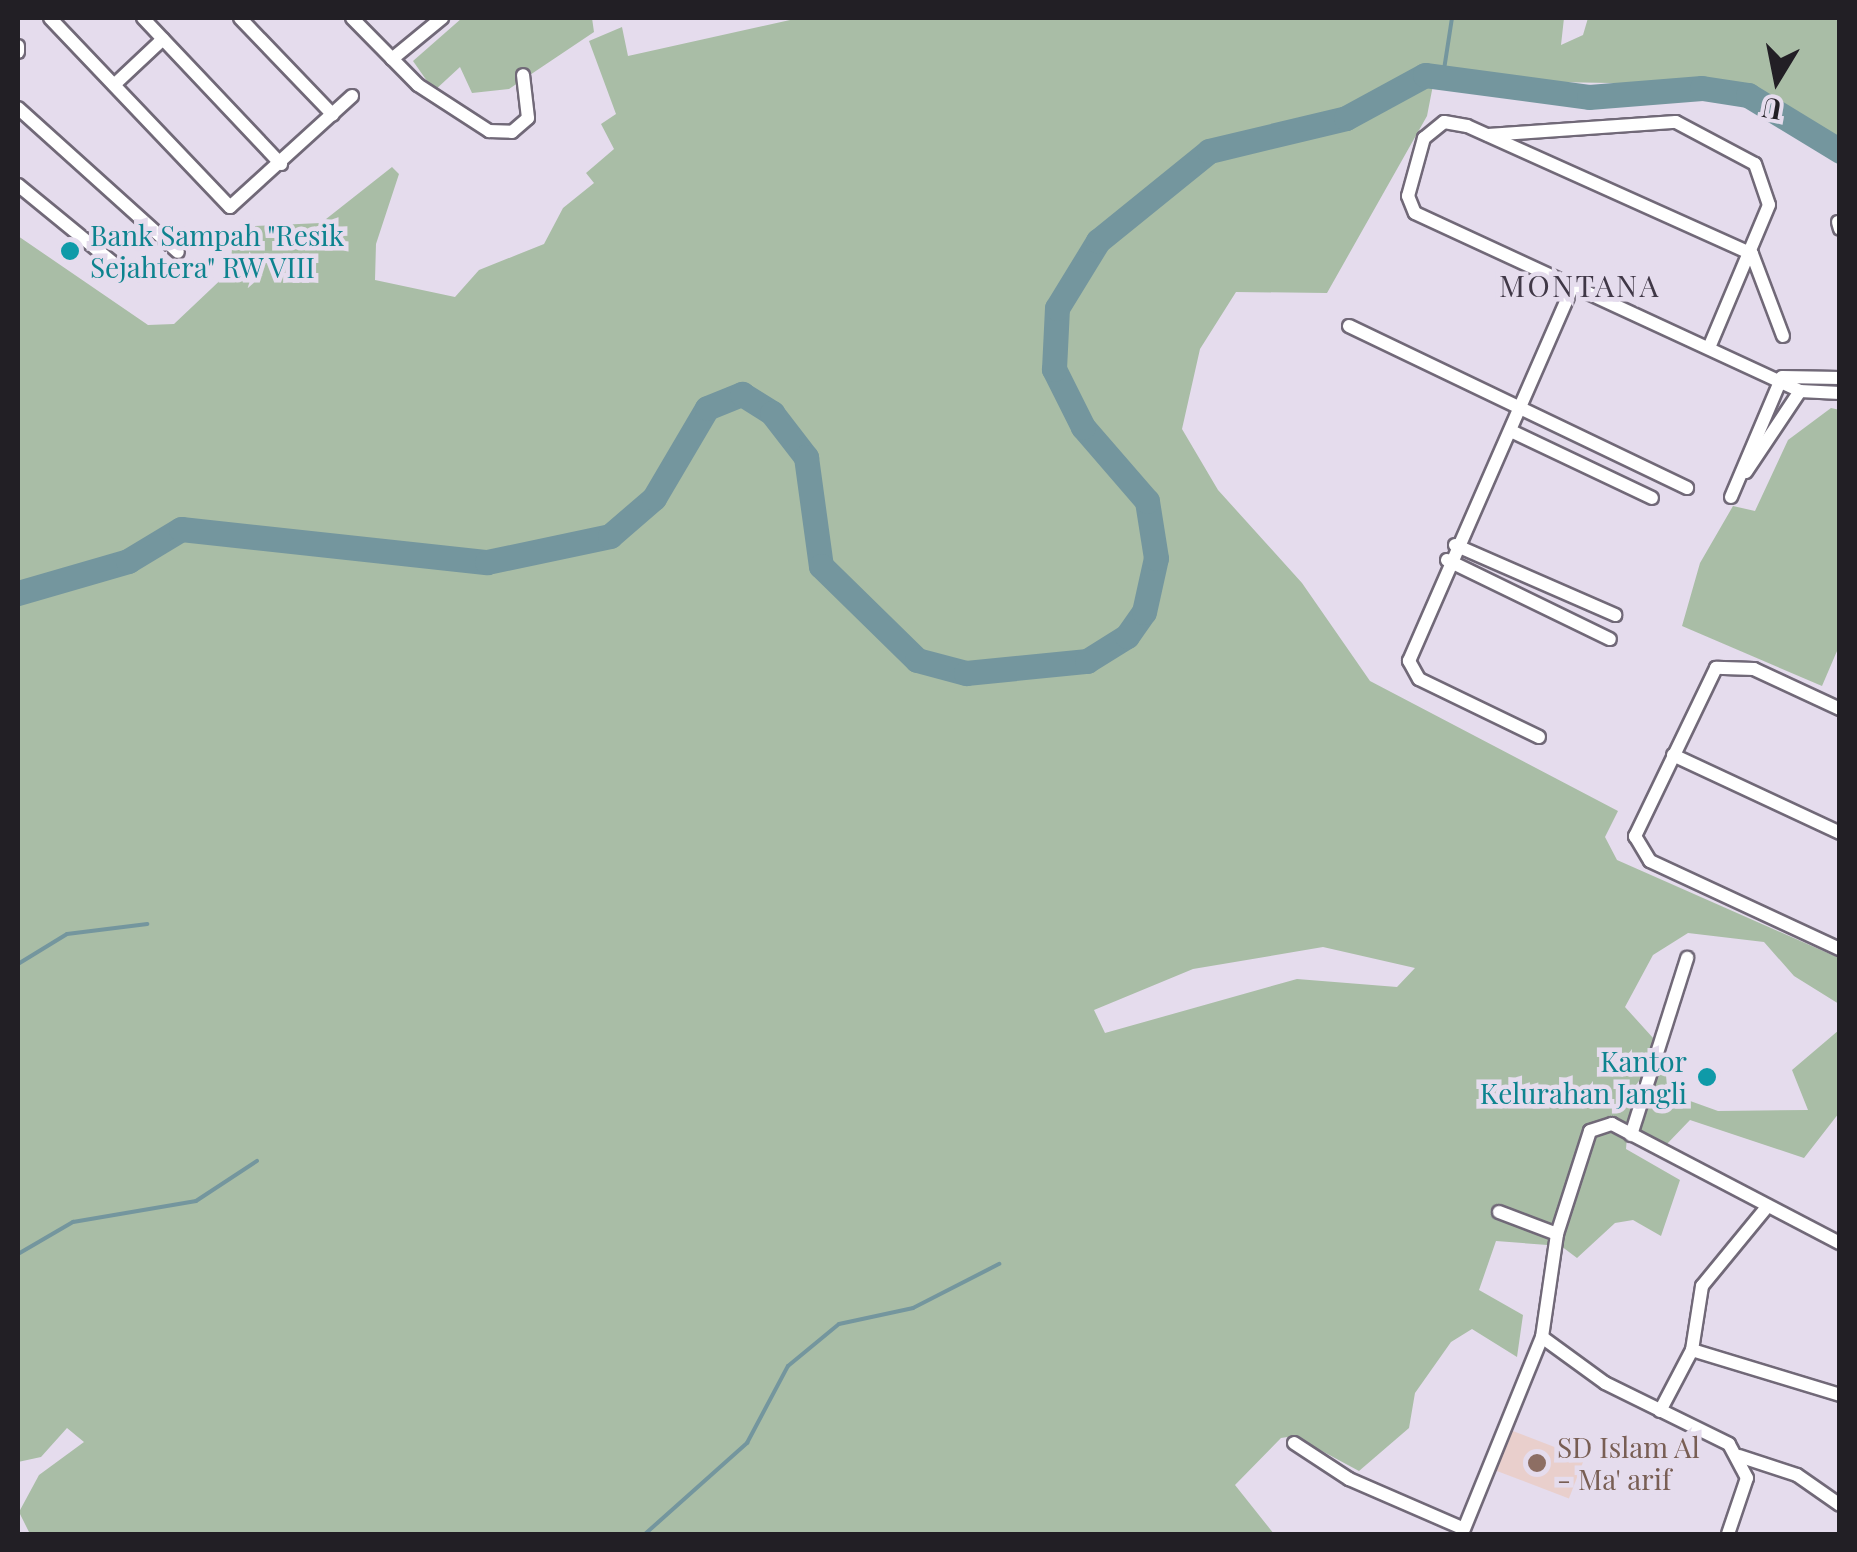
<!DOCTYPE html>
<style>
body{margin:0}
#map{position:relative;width:1857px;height:1552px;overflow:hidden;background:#e5dced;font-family:"Playfair Display",serif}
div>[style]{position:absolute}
.education>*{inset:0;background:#e9cfcc;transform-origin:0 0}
.green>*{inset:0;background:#a9bda6}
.stream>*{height:4px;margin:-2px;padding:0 2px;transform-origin:2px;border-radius:2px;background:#74969e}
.river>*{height:25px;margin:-12.5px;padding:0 12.5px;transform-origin:12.5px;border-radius:12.5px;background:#74969e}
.roads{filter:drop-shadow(2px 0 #716978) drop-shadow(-2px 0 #716978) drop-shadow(0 2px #716978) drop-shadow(0 -2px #716978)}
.minor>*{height:12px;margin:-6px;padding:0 6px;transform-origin:6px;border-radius:6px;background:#fff}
.dots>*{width:28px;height:28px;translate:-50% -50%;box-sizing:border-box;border:5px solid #e5dced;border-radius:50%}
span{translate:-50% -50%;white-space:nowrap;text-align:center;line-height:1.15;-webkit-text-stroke:9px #e5dced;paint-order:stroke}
.culture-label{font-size:28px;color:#0d838f}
.left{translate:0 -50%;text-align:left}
.right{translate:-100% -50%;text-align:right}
.education-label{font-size:28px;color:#785e54}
.neighbourhood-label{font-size:30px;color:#403847;letter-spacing:2.5px}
.frame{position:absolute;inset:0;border:20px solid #221f25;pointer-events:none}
.north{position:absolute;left:1727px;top:30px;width:100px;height:100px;-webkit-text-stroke:8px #e5dced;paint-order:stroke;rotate:190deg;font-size:28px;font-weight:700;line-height:40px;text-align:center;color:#221f25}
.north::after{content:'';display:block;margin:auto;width:35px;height:45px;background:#221f25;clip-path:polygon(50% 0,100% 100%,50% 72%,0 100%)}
</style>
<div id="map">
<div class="education">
<i style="left:1505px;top:1428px;width:85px;height:43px;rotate:21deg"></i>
</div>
<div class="green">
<i style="clip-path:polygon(462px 18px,592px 18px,594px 32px,509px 89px,472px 93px,460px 67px,434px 91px,413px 61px)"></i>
<i style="clip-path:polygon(evenodd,799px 18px,1564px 18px,1561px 45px,1583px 35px,1588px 18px,1839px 18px,1839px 147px,1774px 99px,1727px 85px,1434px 80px,1427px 116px,1327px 293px,1236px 292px,1200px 349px,1182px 429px,1218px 490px,1302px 583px,1370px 681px,1618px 811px,1605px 837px,1617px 860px,1839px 958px,1839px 1004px,1794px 976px,1764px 942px,1688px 933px,1653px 955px,1625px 1007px,1663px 1049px,1668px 1093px,1718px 1111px,1808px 1110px,1792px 1070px,1839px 1030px,1839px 1113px,1804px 1158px,1690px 1120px,1665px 1146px,1628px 1125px,1626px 1149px,1680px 1180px,1661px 1236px,1633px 1220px,1615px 1223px,1577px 1258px,1561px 1246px,1496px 1241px,1479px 1290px,1523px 1315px,1517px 1357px,1472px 1329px,1451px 1342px,1415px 1393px,1409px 1428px,1359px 1471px,1294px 1436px,1281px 1438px,1235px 1485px,1274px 1534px,30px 1534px,19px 1512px,39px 1475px,84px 1442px,67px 1428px,41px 1457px,18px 1462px,18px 236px,148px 325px,174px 324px,230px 271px,232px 249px,254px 239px,255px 226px,321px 223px,392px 167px,399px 174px,376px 244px,375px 280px,455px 297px,479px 270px,544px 244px,563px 208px,594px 183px,586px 173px,614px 149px,601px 124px,616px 114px,589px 41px,622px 27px,628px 56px,799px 18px,1323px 947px,1415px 968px,1397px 987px,1297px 979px,1105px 1033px,1094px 1010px,1193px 969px,1323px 947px)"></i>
<i style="clip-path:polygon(1831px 408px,1840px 410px,1840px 644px,1822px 686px,1682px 626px,1700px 563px,1733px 506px,1755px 511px,1788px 440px)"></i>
</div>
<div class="stream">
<i style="left:1443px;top:76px;width:59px;rotate:-81.2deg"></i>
<i style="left:18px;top:964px;width:57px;rotate:-31.5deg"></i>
<i style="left:67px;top:934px;width:81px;rotate:-7.1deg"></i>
<i style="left:18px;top:1254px;width:64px;rotate:-30.2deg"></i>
<i style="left:73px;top:1222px;width:125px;rotate:-9.7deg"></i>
<i style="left:196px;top:1201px;width:73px;rotate:-33.3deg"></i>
<i style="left:645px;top:1534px;width:137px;rotate:-41.7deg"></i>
<i style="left:747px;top:1443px;width:87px;rotate:-62deg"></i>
<i style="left:788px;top:1366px;width:66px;rotate:-39.5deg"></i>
<i style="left:839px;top:1324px;width:76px;rotate:-12.2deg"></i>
<i style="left:913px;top:1308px;width:97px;rotate:-27.1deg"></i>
</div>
<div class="river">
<i style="left:18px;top:593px;width:115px;rotate:-16.2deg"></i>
<i style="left:128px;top:561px;width:62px;rotate:-31.1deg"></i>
<i style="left:181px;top:529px;width:308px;rotate:6.2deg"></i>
<i style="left:487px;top:562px;width:126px;rotate:-11.9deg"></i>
<i style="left:610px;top:536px;width:58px;rotate:-40.8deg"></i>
<i style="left:654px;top:498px;width:104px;rotate:-59.5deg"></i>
<i style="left:707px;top:408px;width:38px;rotate:-22deg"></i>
<i style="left:742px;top:394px;width:36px;rotate:32deg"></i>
<i style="left:772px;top:413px;width:56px;rotate:52.3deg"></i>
<i style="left:806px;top:457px;width:110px;rotate:82.2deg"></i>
<i style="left:821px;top:566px;width:134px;rotate:44.4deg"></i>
<i style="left:917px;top:660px;width:51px;rotate:14.9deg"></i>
<i style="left:966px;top:673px;width:122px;rotate:-5.7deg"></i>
<i style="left:1087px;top:661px;width:47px;rotate:-32deg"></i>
<i style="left:1127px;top:636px;width:29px;rotate:-55deg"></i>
<i style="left:1144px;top:612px;width:55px;rotate:-77.5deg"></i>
<i style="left:1156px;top:558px;width:58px;rotate:-99deg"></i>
<i style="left:1147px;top:501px;width:98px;rotate:-130.9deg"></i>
<i style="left:1083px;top:427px;width:65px;rotate:-116.6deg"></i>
<i style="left:1054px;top:369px;width:61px;rotate:-87.2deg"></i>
<i style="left:1057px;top:308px;width:79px;rotate:-58.5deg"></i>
<i style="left:1098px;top:241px;width:143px;rotate:-39deg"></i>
<i style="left:1209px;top:151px;width:141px;rotate:-13.5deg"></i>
<i style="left:1346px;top:118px;width:90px;rotate:-28.6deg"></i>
<i style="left:1425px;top:75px;width:165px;rotate:7.6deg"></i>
<i style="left:1589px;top:97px;width:113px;rotate:-4.6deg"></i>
<i style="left:1702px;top:88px;width:47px;rotate:8.7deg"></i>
<i style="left:1748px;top:95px;width:108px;rotate:31.3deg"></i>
</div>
<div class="roads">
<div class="minor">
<i style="left:50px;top:18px;width:261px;rotate:46.4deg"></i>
<i style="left:230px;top:207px;width:165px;rotate:-42.3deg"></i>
<i style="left:143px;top:18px;width:201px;rotate:46.6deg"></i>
<i style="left:240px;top:18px;width:134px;rotate:46.2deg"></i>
<i style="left:352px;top:18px;width:94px;rotate:45.4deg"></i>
<i style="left:418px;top:85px;width:85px;rotate:32.9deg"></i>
<i style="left:489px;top:131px;width:23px;rotate:2deg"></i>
<i style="left:512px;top:132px;width:21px;rotate:-41deg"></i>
<i style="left:528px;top:118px;width:43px;rotate:-96.6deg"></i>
<i style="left:18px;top:46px;width:6px;rotate:90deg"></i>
<i style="left:392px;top:59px;width:65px;rotate:-39.4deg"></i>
<i style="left:114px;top:85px;width:67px;rotate:-43.2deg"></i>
<i style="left:18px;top:108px;width:215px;rotate:42deg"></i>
<i style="left:1488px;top:135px;width:188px;rotate:-4deg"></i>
<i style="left:1676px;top:122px;width:89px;rotate:28deg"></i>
<i style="left:1755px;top:164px;width:43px;rotate:71.1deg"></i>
<i style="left:1769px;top:205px;width:150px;rotate:112.8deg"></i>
<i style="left:18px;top:185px;width:128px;rotate:39.3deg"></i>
<i style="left:1838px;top:222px;width:7px;rotate:74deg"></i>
<i style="left:1349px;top:326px;width:375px;rotate:25.6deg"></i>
<i style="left:1783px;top:336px;width:88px;rotate:-110.7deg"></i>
<i style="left:1752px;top:254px;width:312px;rotate:-155.8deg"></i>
<i style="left:1467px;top:126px;width:23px;rotate:-170deg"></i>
<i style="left:1444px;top:122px;width:26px;rotate:141deg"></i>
<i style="left:1424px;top:138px;width:60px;rotate:105.4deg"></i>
<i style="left:1408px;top:196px;width:18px;rotate:68deg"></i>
<i style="left:1415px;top:213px;width:424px;rotate:24.8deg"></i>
<i style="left:1800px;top:391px;width:40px;rotate:2.9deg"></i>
<i style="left:1511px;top:431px;width:156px;rotate:25.4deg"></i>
<i style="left:1746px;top:472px;width:97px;rotate:-56.3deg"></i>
<i style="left:1731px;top:497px;width:130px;rotate:-67deg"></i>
<i style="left:1782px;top:377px;width:58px;rotate:1deg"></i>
<i style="left:1455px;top:545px;width:175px;rotate:23.6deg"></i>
<i style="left:1447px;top:560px;width:181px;rotate:25.9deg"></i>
<i style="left:1840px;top:709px;width:95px;rotate:-155.1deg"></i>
<i style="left:1754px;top:669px;width:38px;rotate:-178deg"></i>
<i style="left:1716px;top:668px;width:187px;rotate:115.7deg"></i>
<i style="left:1635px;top:836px;width:29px;rotate:59deg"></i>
<i style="left:1650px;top:861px;width:209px;rotate:24.9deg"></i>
<i style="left:1539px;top:737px;width:133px;rotate:-154.2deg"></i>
<i style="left:1419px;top:679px;width:21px;rotate:-119deg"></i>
<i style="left:1409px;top:661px;width:407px;rotate:-66.4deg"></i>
<i style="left:1673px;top:755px;width:184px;rotate:25deg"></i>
<i style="left:1631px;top:1135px;width:186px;rotate:-72.4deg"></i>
<i style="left:1499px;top:1212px;width:62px;rotate:20.8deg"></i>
<i style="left:1692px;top:1350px;width:155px;rotate:16.9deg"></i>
<i style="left:1660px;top:1411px;width:69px;rotate:-62.3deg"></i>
<i style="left:1692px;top:1350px;width:65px;rotate:-81.1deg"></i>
<i style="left:1702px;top:1286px;width:101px;rotate:-50.6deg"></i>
<i style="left:1294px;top:1443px;width:66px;rotate:33.2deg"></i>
<i style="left:1349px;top:1479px;width:125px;rotate:23.5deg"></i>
<i style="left:1464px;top:1529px;width:207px;rotate:-67.9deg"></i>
<i style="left:1739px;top:1456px;width:61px;rotate:18.1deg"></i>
<i style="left:1797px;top:1475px;width:52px;rotate:34.9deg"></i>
<i style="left:1728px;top:1534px;width:59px;rotate:-71.3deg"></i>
<i style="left:1747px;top:1478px;width:38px;rotate:-118deg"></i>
<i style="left:1729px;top:1444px;width:138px;rotate:-153.8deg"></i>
<i style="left:1605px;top:1383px;width:78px;rotate:-143.9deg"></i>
<i style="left:1542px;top:1337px;width:104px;rotate:-81.7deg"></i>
<i style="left:1557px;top:1234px;width:108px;rotate:-72.2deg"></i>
<i style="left:1590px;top:1131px;width:23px;rotate:-18deg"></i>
<i style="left:1612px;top:1124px;width:257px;rotate:27.6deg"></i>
</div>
</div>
<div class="dots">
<i style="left:70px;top:251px;background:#0f9aa8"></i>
<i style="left:1707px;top:1077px;background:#0f9aa8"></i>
<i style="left:1537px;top:1463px;background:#8d6e63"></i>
</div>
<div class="culture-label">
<span class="left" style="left:90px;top:251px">Bank Sampah "Resik<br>Sejahtera" RW VIII</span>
<span class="right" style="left:1687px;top:1077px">Kantor<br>Kelurahan Jangli</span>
</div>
<div class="education-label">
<span class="left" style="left:1557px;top:1463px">SD Islam Al<br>- Ma' arif</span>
</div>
<div class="neighbourhood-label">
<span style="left:1580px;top:285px">MONTANA</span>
</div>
<div class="frame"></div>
<div class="north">U</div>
</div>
